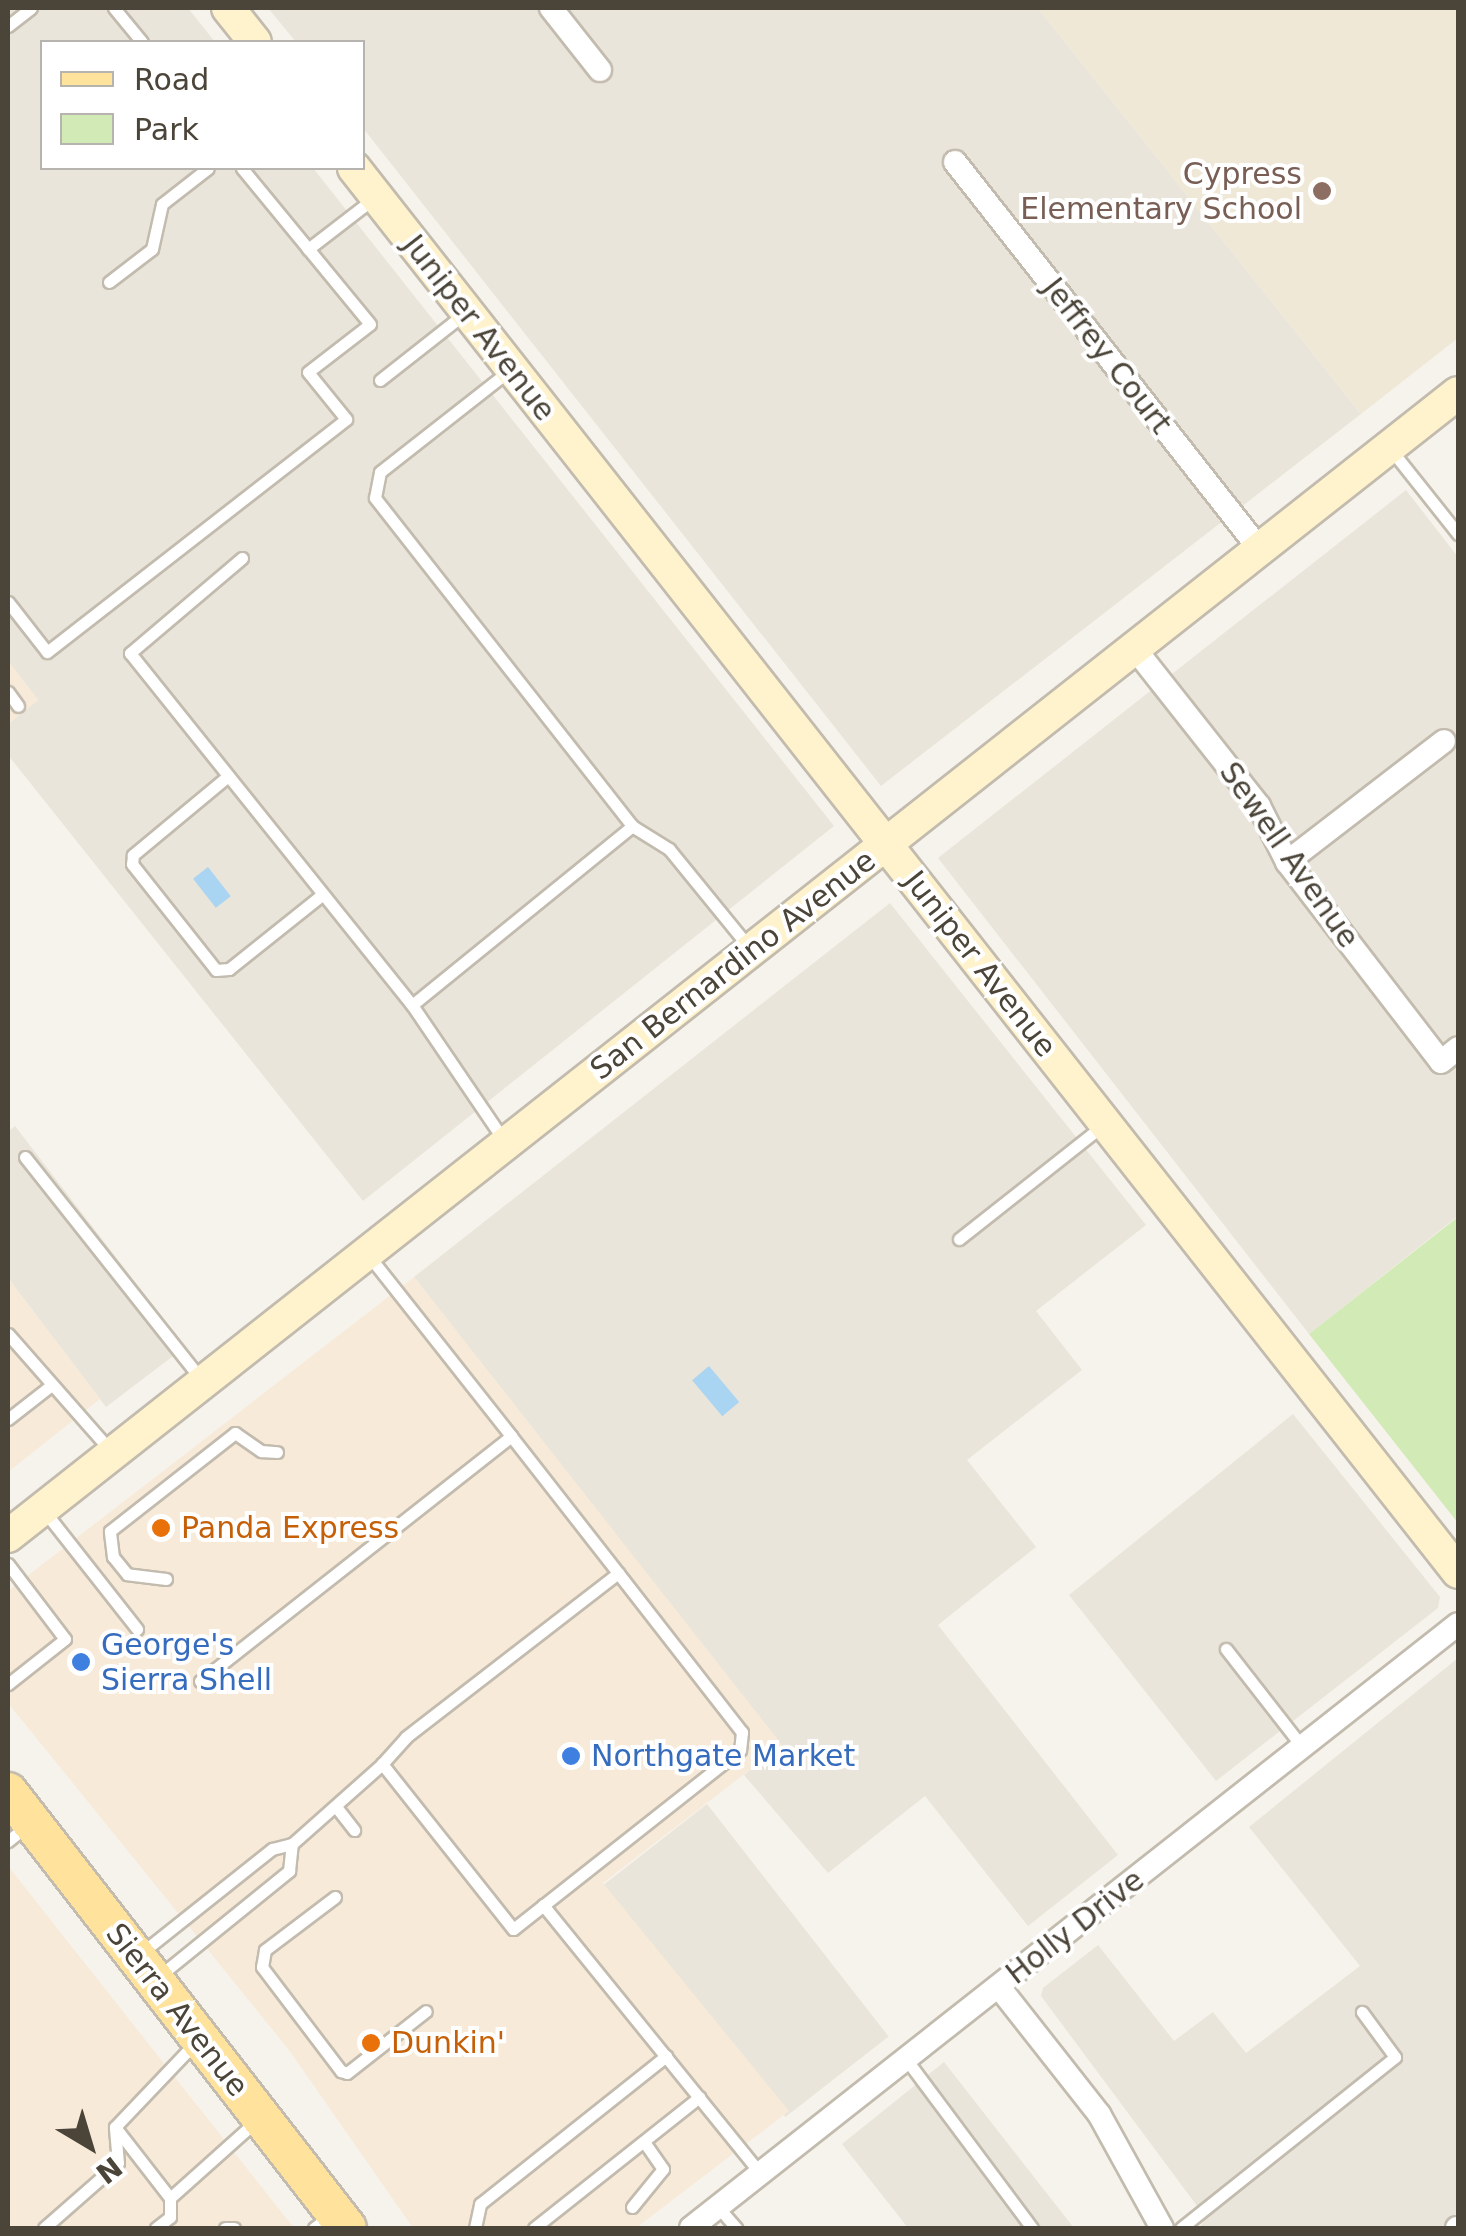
<!DOCTYPE html>
<style>
body{margin:0}
#map{position:relative;width:1466px;height:2236px;overflow:hidden;background:#f6f3ec;font-family:"DejaVu Sans",sans-serif}
div>[style]{position:absolute}
.residential>*{inset:0;background:#eae5da;transform-origin:0 0}
.commercial>*{inset:0;background:#f7ead8}
.education>*{inset:0;background:#efe8d6}
.green>*{inset:0;background:#d2eab5}
.water>*{inset:0;background:#a9d4f2;transform-origin:0 0}
.roads{filter:drop-shadow(2px 0 #c2bbae) drop-shadow(-2px 0 #c2bbae) drop-shadow(0 2px #c2bbae) drop-shadow(0 -2px #c2bbae)}
.lane>*{height:11px;margin:-5.5px;padding:0 5.5px;transform-origin:5.5px;border-radius:5.5px;background:#fff}
.street>*{height:22px;margin:-11px;padding:0 11px;transform-origin:11px;border-radius:11px;background:#fff}
.secondary>*{height:32px;margin:-16px;padding:0 16px;transform-origin:16px;border-radius:16px;background:#fff3cd}
.primary>*{height:38px;margin:-19px;padding:0 19px;transform-origin:19px;border-radius:19px;background:#ffe39c}
.dots>*{width:28px;height:28px;translate:-50% -50%;box-sizing:border-box;border:5px solid #fff;border-radius:50%}
span{translate:-50% -50%;white-space:nowrap;text-align:center;line-height:1.15;-webkit-text-stroke:8px #fff;paint-order:stroke}
.education-label{font-size:30px;color:#785e54}
.right{translate:-100% -50%;text-align:right}
.street-label{font-size:30px;color:#4b4439}
.food-label{font-size:30px;color:#c56008}
.left{translate:0 -50%;text-align:left}
.shop-label{font-size:30px;color:#366cbe}
.frame{position:absolute;inset:0;border:10px solid #4b4439;pointer-events:none}
.legend{position:absolute;left:40px;top:40px;width:325px;height:130px;box-sizing:border-box;background:#fff;border:2px solid #b7b4b0;margin:0;padding:12px 18px;list-style:none;font-size:30px;color:#4b4439}
.legend li{display:flex;align-items:center;gap:20px;height:50px}
.legend b{width:50px;border:2px solid #b7b4b0}
.north{position:absolute;left:40px;top:2096px;width:100px;height:100px;-webkit-text-stroke:8px #fff;paint-order:stroke;rotate:142deg;font-size:28px;font-weight:700;line-height:40px;text-align:center;color:#4b4439}
.north::after{content:'';display:block;margin:auto;width:35px;height:45px;background:#4b4439;clip-path:polygon(50% 0,100% 100%,50% 72%,0 100%)}
</style>
<div id="map">
<div class="residential">
<i style="clip-path:polygon(8px 8px,188px 8px,215px 42px,42px 42px,42px 168px,313px 168px,834px 826px,363px 1201px,8px 755px,8px 724px,38px 700px,8px 661px)"></i>
<i style="clip-path:polygon(268px 8px,1038px 8px,1361px 414px,881px 786px,363px 128px,362px 42px,296px 42px)"></i>
<i style="clip-path:polygon(1406px 490px,1458px 557px,1458px 1216px,1309px 1334px,938px 858px)"></i>
<i style="clip-path:polygon(890px 903px,1146px 1225px,1036px 1311px,1082px 1370px,967px 1460px,1036px 1547px,938px 1625px,1118px 1855px,1028px 1926px,925px 1796px,828px 1873px,744px 1775px,781px 1745px,414px 1277px)"></i>
<i style="clip-path:polygon(15px 1126px,185px 1347px,106px 1407px,8px 1278px,8px 1132px)"></i>
<i style="clip-path:polygon(1293px 1414px,1440px 1597px,1438px 1608px,1216px 1781px,1069px 1595px)"></i>
<i style="clip-path:polygon(1458px 1658px,1458px 2228px,1199px 2228px,1206px 2218px,1041px 1996px,1043px 1988px,1098px 1945px,1174px 2041px,1213px 2012px,1246px 2053px,1360px 1966px,1249px 1827px)"></i>
<i style="left:707px;top:1804px;width:295px;height:131px;rotate:52deg"></i>
<i style="clip-path:polygon(944px 2062px,1074px 2228px,908px 2228px,842px 2144px)"></i>
</div>
<div class="commercial">
<i style="clip-path:polygon(8px 661px,38px 700px,8px 724px)"></i>
<i style="clip-path:polygon(414px 1277px,782px 1745px,603px 1883px,789px 2111px,636px 2228px,413px 2228px,289px 2050px,8px 1703px,8px 1591px)"></i>
<i style="clip-path:polygon(8px 1278px,100px 1399px,8px 1472px)"></i>
<i style="clip-path:polygon(8px 1866px,53px 1923px,294px 2228px,8px 2228px)"></i>
</div>
<div class="education">
<i style="clip-path:polygon(1038px 8px,1458px 8px,1458px 338px,1361px 414px)"></i>
</div>
<div class="green">
<i style="clip-path:polygon(1458px 1217px,1458px 1523px,1309px 1334px)"></i>
</div>
<div class="water">
<i style="left:208px;top:867px;width:37px;height:19px;rotate:52deg"></i>
<i style="left:709px;top:1366px;width:47px;height:22px;rotate:50deg"></i>
</div>
<div class="roads">
<div class="lane">
<i style="left:114px;top:8px;width:44px;rotate:50.5deg"></i>
<i style="left:8px;top:26px;width:29px;rotate:-38deg"></i>
<i style="left:308px;top:249px;width:82px;rotate:-37.6deg"></i>
<i style="left:109px;top:282px;width:54px;rotate:-37.5deg"></i>
<i style="left:152px;top:249px;width:46px;rotate:-77.5deg"></i>
<i style="left:162px;top:204px;width:58px;rotate:-38deg"></i>
<i style="left:510px;top:370px;width:165px;rotate:141.9deg"></i>
<i style="left:380px;top:472px;width:26px;rotate:101deg"></i>
<i style="left:375px;top:498px;width:417px;rotate:51.9deg"></i>
<i style="left:632px;top:826px;width:44px;rotate:31.9deg"></i>
<i style="left:669px;top:849px;width:127px;rotate:50.8deg"></i>
<i style="left:380px;top:380px;width:107px;rotate:-38.2deg"></i>
<i style="left:1392px;top:451px;width:106px;rotate:51.5deg"></i>
<i style="left:242px;top:558px;width:147px;rotate:139.7deg"></i>
<i style="left:130px;top:653px;width:451px;rotate:51.3deg"></i>
<i style="left:412px;top:1005px;width:162px;rotate:55.8deg"></i>
<i style="left:8px;top:602px;width:63px;rotate:52deg"></i>
<i style="left:47px;top:652px;width:379px;rotate:-37.9deg"></i>
<i style="left:346px;top:419px;width:60px;rotate:-129deg"></i>
<i style="left:308px;top:372px;width:78px;rotate:-37.7deg"></i>
<i style="left:370px;top:324px;width:202px;rotate:-129.4deg"></i>
<i style="left:8px;top:692px;width:17px;rotate:54deg"></i>
<i style="left:228px;top:776px;width:124px;rotate:140.3deg"></i>
<i style="left:133px;top:855px;width:9px;rotate:96deg"></i>
<i style="left:132px;top:864px;width:135px;rotate:51.6deg"></i>
<i style="left:216px;top:970px;width:13px;rotate:-4deg"></i>
<i style="left:229px;top:969px;width:120px;rotate:-38.6deg"></i>
<i style="left:412px;top:1005px;width:284px;rotate:-39.1deg"></i>
<i style="left:25px;top:1157px;width:282px;rotate:51.6deg"></i>
<i style="left:959px;top:1239px;width:182px;rotate:-38.3deg"></i>
<i style="left:369px;top:1256px;width:229px;rotate:51.7deg"></i>
<i style="left:511px;top:1436px;width:174px;rotate:52deg"></i>
<i style="left:618px;top:1573px;width:202px;rotate:52.1deg"></i>
<i style="left:742px;top:1732px;width:18px;rotate:96deg"></i>
<i style="left:740px;top:1750px;width:289px;rotate:141.7deg"></i>
<i style="left:513px;top:1929px;width:211px;rotate:-128.4deg"></i>
<i style="left:382px;top:1764px;width:36px;rotate:-48deg"></i>
<i style="left:406px;top:1737px;width:268px;rotate:-37.7deg"></i>
<i style="left:8px;top:1334px;width:153px;rotate:48.7deg"></i>
<i style="left:8px;top:1419px;width:52px;rotate:-38deg"></i>
<i style="left:45px;top:1512px;width:149px;rotate:51.8deg"></i>
<i style="left:8px;top:1564px;width:94px;rotate:52.8deg"></i>
<i style="left:65px;top:1639px;width:73px;rotate:141.7deg"></i>
<i style="left:166px;top:1579px;width:39px;rotate:-173deg"></i>
<i style="left:127px;top:1574px;width:22px;rotate:-129deg"></i>
<i style="left:113px;top:1557px;width:26px;rotate:-97deg"></i>
<i style="left:110px;top:1531px;width:159px;rotate:-38.1deg"></i>
<i style="left:235px;top:1433px;width:32px;rotate:35deg"></i>
<i style="left:261px;top:1451px;width:16px;rotate:4deg"></i>
<i style="left:1226px;top:1649px;width:125px;rotate:52.1deg"></i>
<i style="left:200px;top:1681px;width:396px;rotate:-38.2deg"></i>
<i style="left:337px;top:1808px;width:28px;rotate:52deg"></i>
<i style="left:8px;top:1841px;width:26px;rotate:-39deg"></i>
<i style="left:335px;top:1897px;width:88px;rotate:142.9deg"></i>
<i style="left:265px;top:1950px;width:17px;rotate:100deg"></i>
<i style="left:262px;top:1967px;width:131px;rotate:52.8deg"></i>
<i style="left:341px;top:2071px;width:6px;rotate:18deg"></i>
<i style="left:347px;top:2073px;width:100px;rotate:-38.1deg"></i>
<i style="left:543px;top:1905px;width:346px;rotate:51deg"></i>
<i style="left:140px;top:1954px;width:169px;rotate:-38.5deg"></i>
<i style="left:272px;top:1849px;width:21px;rotate:-14deg"></i>
<i style="left:292px;top:1844px;width:120px;rotate:-41.6deg"></i>
<i style="left:158px;top:1977px;width:169px;rotate:-39deg"></i>
<i style="left:289px;top:1871px;width:27px;rotate:-84deg"></i>
<i style="left:906px;top:2059px;width:211px;rotate:53.3deg"></i>
<i style="left:115px;top:2127px;width:90px;rotate:52.2deg"></i>
<i style="left:170px;top:2198px;width:19px;rotate:90deg"></i>
<i style="left:170px;top:2217px;width:18px;rotate:142deg"></i>
<i style="left:170px;top:2198px;width:115px;rotate:-41.8deg"></i>
<i style="left:632px;top:2207px;width:49px;rotate:-50.8deg"></i>
<i style="left:663px;top:2169px;width:33px;rotate:-125deg"></i>
<i style="left:718px;top:2207px;width:28px;rotate:49deg"></i>
<i style="left:44px;top:2228px;width:98px;rotate:-41.3deg"></i>
<i style="left:118px;top:2163px;width:36px;rotate:-95deg"></i>
<i style="left:115px;top:2127px;width:117px;rotate:-46.4deg"></i>
<i style="left:225px;top:2228px;width:9px"></i>
<i style="left:314px;top:2228px;width:21px;rotate:-37deg"></i>
<i style="left:475px;top:2228px;width:25px;rotate:-78deg"></i>
<i style="left:480px;top:2204px;width:238px;rotate:-38.5deg"></i>
<i style="left:534px;top:2228px;width:211px;rotate:-38.4deg"></i>
<i style="left:1181px;top:2228px;width:274px;rotate:-38.6deg"></i>
<i style="left:1395px;top:2057px;width:56px;rotate:-126.3deg"></i>
</div>
<div class="street">
<i style="left:551px;top:8px;width:79px;rotate:51.7deg"></i>
<i style="left:955px;top:162px;width:494px;rotate:51.8deg"></i>
<i style="left:1135px;top:649px;width:200px;rotate:51.7deg"></i>
<i style="left:1259px;top:806px;width:63px;rotate:63.4deg"></i>
<i style="left:1287px;top:862px;width:252px;rotate:52.4deg"></i>
<i style="left:1441px;top:1062px;width:22px;rotate:-39deg"></i>
<i style="left:1287px;top:862px;width:198px;rotate:-37.6deg"></i>
<i style="left:999px;top:1987px;width:162px;rotate:51.8deg"></i>
<i style="left:1099px;top:2114px;width:130px;rotate:61.1deg"></i>
<i style="left:691px;top:2228px;width:976px;rotate:-38.22deg"></i>
<i style="left:1457px;top:2228px;width:1px"></i>
</div>
<div class="secondary">
<i style="left:228px;top:8px;width:43px;rotate:51.5deg"></i>
<i style="left:354px;top:168px;width:1786px;rotate:51.82deg"></i>
<i style="left:8px;top:1536px;width:1846px;rotate:-38.25deg"></i>
</div>
<div class="primary">
<i style="left:8px;top:1792px;width:552px;rotate:52.13deg"></i>
</div>
</div>
<div class="dots">
<i style="left:1322px;top:191px;background:#8d6e63"></i>
<i style="left:161px;top:1528px;background:#e8710a"></i>
<i style="left:81px;top:1662px;background:#3f7fe0"></i>
<i style="left:571px;top:1756px;background:#3f7fe0"></i>
<i style="left:371px;top:2043px;background:#e8710a"></i>
</div>
<div class="education-label">
<span class="right" style="left:1302px;top:191px">Cypress<br>Elementary School</span>
</div>
<div class="street-label">
<span style="left:479px;top:328px;rotate:52deg">Juniper Avenue</span>
<span style="left:1107px;top:356px;rotate:52deg">Jeffrey Court</span>
<span style="left:1289px;top:855px;rotate:55deg">Sewell Avenue</span>
<span style="left:980px;top:964px;rotate:52deg">Juniper Avenue</span>
<span style="left:733px;top:965px;rotate:-38deg">San Bernardino Avenue</span>
<span style="left:1075px;top:1927px;rotate:-38deg">Holly Drive</span>
<span style="left:177px;top:2010px;rotate:52deg">Sierra Avenue</span>
</div>
<div class="food-label">
<span class="left" style="left:181px;top:1528px">Panda Express</span>
<span class="left" style="left:391px;top:2043px">Dunkin'</span>
</div>
<div class="shop-label">
<span class="left" style="left:101px;top:1662px">George's<br>Sierra Shell</span>
<span class="left" style="left:591px;top:1756px">Northgate Market</span>
</div>
<div class="frame"></div>
<ul class="legend">
<li><b style="height:12px;background:#ffe39c"></b>Road</li>
<li><b style="height:28px;background:#d2eab5"></b>Park</li>
</ul>
<div class="north">N</div>
</div>
